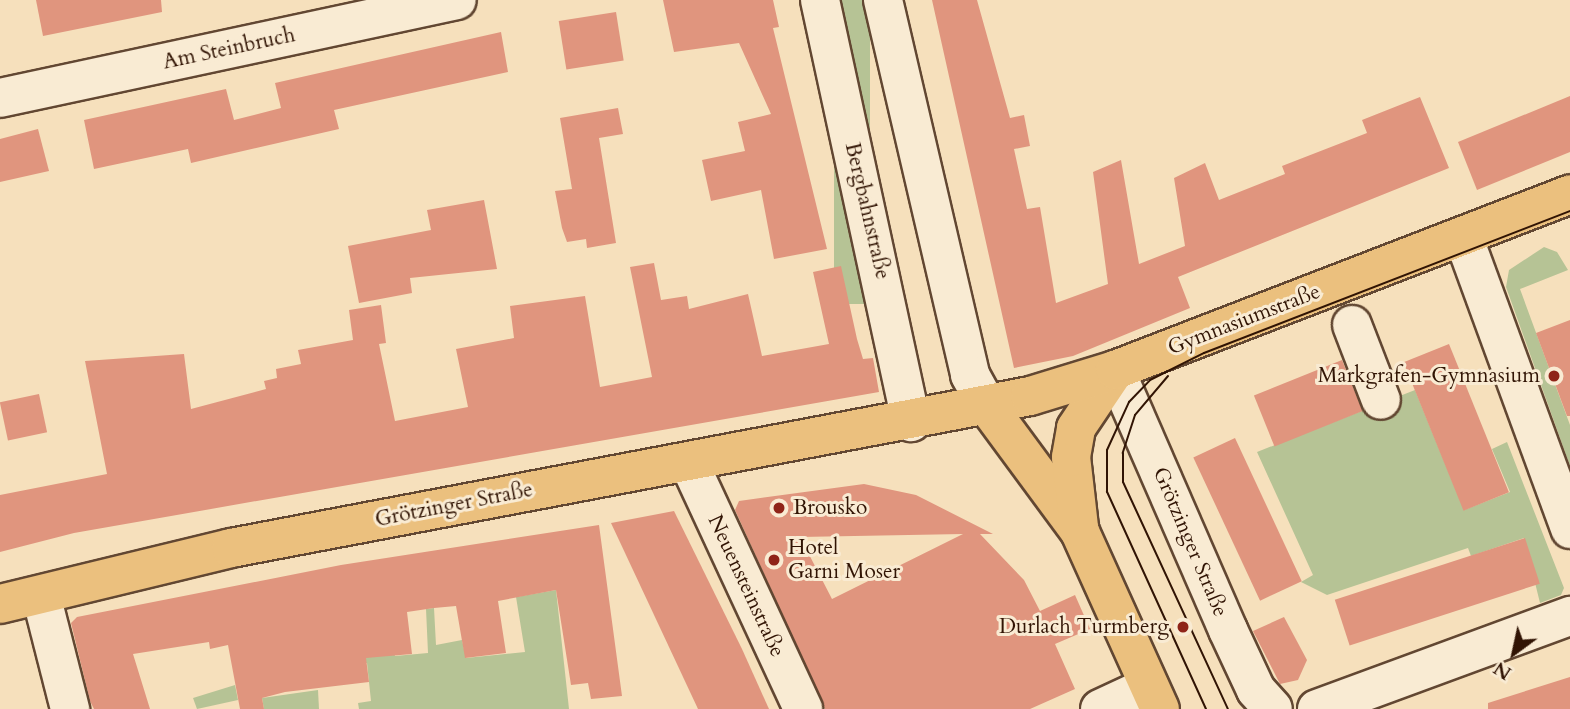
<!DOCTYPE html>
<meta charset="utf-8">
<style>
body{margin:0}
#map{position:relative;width:1570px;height:709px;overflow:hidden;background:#f6e0bc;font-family:Cardo,serif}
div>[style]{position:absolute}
.green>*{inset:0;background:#b6c395;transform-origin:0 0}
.building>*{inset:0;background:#e0957e;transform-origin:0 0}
.roads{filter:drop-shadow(2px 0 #624732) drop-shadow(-2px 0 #624732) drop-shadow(0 2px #624732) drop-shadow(0 -2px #624732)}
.minor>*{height:38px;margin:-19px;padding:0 19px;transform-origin:19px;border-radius:19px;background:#f9ebd3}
.major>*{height:38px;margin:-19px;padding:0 19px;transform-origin:19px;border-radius:19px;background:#ebc07e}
.tram>*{height:2px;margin:-1px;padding:0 1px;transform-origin:1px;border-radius:1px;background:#311404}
.dots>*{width:19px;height:19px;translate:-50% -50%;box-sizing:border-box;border:4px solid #f9ebd3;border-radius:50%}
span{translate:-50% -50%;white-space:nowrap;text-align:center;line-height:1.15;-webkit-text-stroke:6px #f9ebd3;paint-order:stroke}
.street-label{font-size:21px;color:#311404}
.poi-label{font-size:21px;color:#311404}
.right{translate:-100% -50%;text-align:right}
.left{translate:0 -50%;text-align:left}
.north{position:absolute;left:1479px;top:618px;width:70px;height:70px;-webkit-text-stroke:5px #f9ebd3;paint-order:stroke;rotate:213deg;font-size:19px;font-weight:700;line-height:28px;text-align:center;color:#311404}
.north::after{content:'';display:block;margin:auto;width:24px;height:32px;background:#311404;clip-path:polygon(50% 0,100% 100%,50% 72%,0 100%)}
</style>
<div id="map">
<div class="green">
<i style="left:834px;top:0;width:36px;height:304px"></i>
<i style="clip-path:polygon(1544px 247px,1557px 252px,1568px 270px,1520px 289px,1570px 425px,1570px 466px,1506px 287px,1509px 270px)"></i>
<i style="clip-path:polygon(1415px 390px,1464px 510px,1510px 492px,1492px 449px,1507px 442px,1564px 588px,1561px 595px,1540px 603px,1524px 538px,1471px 556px,1468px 548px,1327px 595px,1301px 582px,1313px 575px,1257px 452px)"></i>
<i style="clip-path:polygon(556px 590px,569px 709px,359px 709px,358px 703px,371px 701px,367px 663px,350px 665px,393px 644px,395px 656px,428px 653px,426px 609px,434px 608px,436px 645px,462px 640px,466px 658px,525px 652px,516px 597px)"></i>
<i style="clip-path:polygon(235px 685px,238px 700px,197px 709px,193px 698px)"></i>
<i style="clip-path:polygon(318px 690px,319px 709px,264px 709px,262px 698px)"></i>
</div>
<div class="building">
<i style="clip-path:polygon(36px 0,161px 0,162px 12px,43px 36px)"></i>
<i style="clip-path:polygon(663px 0,773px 0,779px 27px,773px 28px,827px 249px,774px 259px,761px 190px,711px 201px,702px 160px,745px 151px,738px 122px,771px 114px,739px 43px,674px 52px)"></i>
<i style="clip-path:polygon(932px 0,977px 0,1010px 118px,1024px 115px,1030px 146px,1014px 149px,1027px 209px,1040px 207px,1056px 303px,1108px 284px,1093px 172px,1121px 160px,1139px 264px,1185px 246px,1174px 178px,1205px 163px,1219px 200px,1285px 174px,1282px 166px,1367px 133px,1362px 120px,1420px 97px,1449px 168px,1178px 277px,1190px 308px,1073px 356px,1014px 368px)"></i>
<i style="left:616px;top:12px;width:49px;height:58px;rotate:81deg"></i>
<i style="clip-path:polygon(501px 32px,508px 72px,334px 110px,339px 129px,191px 163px,188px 149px,94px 169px,84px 120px,226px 89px,234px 120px,281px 108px,275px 83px)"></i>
<i style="clip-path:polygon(1570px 96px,1570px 152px,1477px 190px,1458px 142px)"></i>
<i style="clip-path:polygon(618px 108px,623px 134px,599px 138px,616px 243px,587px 248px,586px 239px,567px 242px,562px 228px,555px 191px,572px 189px,560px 118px)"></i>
<i style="clip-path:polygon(38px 129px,49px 171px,0 182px,0 139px)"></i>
<i style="clip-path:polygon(484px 200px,497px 269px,410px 278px,412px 293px,359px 303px,348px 246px,431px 230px,427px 210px)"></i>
<i style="clip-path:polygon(654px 263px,661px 300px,687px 296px,689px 309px,748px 294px,762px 356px,829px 344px,813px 272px,841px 266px,857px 339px,863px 359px,873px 358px,879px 392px,74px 533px,0 552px,0 495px,107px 474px,85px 361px,184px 354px,191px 409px,266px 389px,264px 381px,277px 378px,276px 369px,301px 364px,298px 350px,353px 340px,349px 310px,381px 305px,386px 343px,379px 344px,395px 421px,468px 407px,456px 349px,514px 338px,510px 306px,585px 296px,600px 387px,652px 377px,630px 267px)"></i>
<i style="clip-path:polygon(1570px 320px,1570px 416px,1567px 416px,1536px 333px)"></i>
<i style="left:1449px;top:344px;width:160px;height:49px;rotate:68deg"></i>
<i style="left:1342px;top:360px;width:55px;height:95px;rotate:68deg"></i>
<i style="left:39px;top:394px;width:39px;height:40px;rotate:78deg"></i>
<i style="left:1235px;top:438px;width:158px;height:46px;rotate:65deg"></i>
<i style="clip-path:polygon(evenodd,864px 484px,916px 495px,993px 534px,980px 534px,1024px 580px,1040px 611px,1075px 595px,1090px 629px,1055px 644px,1075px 689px,1030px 709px,825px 709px,735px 510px,739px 501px,864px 484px,963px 534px,832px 599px,800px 537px,963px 534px)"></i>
<i style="clip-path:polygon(674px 511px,742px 649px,769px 709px,698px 709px,611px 523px)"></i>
<i style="clip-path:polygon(599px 525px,622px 696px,591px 699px,588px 683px,571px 685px,556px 590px,498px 601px,506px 653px,465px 658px,456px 606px,434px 608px,407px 612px,412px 654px,366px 658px,369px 682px,285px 692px,262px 698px,264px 709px,240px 709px,228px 645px,210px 649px,209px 642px,133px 654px,150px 709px,94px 709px,90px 701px,71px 623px,77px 617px,341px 565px)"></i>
<i style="left:1525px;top:538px;width:48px;height:200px;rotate:72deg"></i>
<i style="clip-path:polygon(1284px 617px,1307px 660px,1298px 680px,1280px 684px,1253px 631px)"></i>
<i style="clip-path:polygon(1570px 677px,1570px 709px,1488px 709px,1488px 703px)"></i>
</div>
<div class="roads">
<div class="minor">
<i style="left:820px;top:0;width:432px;rotate:77.8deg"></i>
<i style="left:883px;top:0;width:385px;rotate:76.9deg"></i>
<i style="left:970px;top:375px;width:37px;rotate:61deg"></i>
<i style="left:0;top:98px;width:467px;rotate:-12.1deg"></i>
<i style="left:1463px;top:236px;width:312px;rotate:69.9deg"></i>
<i style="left:1352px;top:325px;width:80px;rotate:68.9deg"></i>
<i style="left:1115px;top:370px;width:283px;rotate:66.5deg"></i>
<i style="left:1228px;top:630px;width:66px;rotate:65deg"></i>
<i style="left:1256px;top:690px;width:25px;rotate:48deg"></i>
<i style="left:689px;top:463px;width:271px;rotate:65.1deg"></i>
<i style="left:41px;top:595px;width:118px;rotate:75.7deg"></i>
<i style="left:1100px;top:709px;width:54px;rotate:-25.1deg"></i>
<i style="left:1317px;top:709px;width:270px;rotate:-20.2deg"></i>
</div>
<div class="major">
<i style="left:988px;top:407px;width:155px;rotate:53.6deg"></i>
<i style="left:1080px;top:532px;width:194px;rotate:65.7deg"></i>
<i style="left:1079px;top:527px;width:70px;rotate:-96.5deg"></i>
<i style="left:1071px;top:457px;width:29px;rotate:-80deg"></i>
<i style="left:1076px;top:428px;width:70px;rotate:-56.1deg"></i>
<i style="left:0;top:604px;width:238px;rotate:-13.6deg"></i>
<i style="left:231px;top:548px;width:813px;rotate:-10.77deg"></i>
<i style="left:1030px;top:396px;width:89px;rotate:-17deg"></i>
<i style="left:1115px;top:370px;width:488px;rotate:-21.1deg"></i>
</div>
</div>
<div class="tram">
<i style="left:1168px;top:376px;width:51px;rotate:130.2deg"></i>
<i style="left:1135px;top:415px;width:40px;rotate:108deg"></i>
<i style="left:1123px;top:453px;width:29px;rotate:90deg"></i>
<i style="left:1123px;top:482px;width:250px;rotate:65.2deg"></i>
<i style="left:1206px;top:709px;width:239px;rotate:-114.5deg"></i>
<i style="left:1107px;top:492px;width:42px;rotate:-90deg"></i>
<i style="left:1107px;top:450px;width:53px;rotate:-65.4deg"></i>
<i style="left:1129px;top:402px;width:30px;rotate:-46deg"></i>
<i style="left:1150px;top:380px;width:60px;rotate:-26.6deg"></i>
<i style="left:1204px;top:353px;width:393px;rotate:-21.2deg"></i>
</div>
<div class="dots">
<i style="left:1554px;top:376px;background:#8f2418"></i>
<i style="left:779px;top:508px;background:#8f2418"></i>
<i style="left:774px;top:560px;background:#8f2418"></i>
<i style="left:1183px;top:627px;background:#8f2418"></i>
</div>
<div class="street-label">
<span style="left:229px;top:49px;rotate:-12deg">Am Steinbruch</span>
<span style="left:867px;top:211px;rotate:77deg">Bergbahnstraße</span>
<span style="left:1244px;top:320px;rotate:-21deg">Gymnasiumstraße</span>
<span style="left:454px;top:505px;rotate:-11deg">Grötzinger Straße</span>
<span style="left:1190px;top:542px;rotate:67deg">Grötzinger Straße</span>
<span style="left:746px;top:586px;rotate:65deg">Neuensteinstraße</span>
</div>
<div class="poi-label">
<span class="right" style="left:1540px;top:376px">Markgrafen-Gymnasium</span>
<span class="left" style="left:793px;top:508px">Brousko</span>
<span class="left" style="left:788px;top:560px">Hotel<br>Garni Moser</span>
<span class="right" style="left:1169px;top:627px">Durlach Turmberg</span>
</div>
<div class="north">N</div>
</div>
